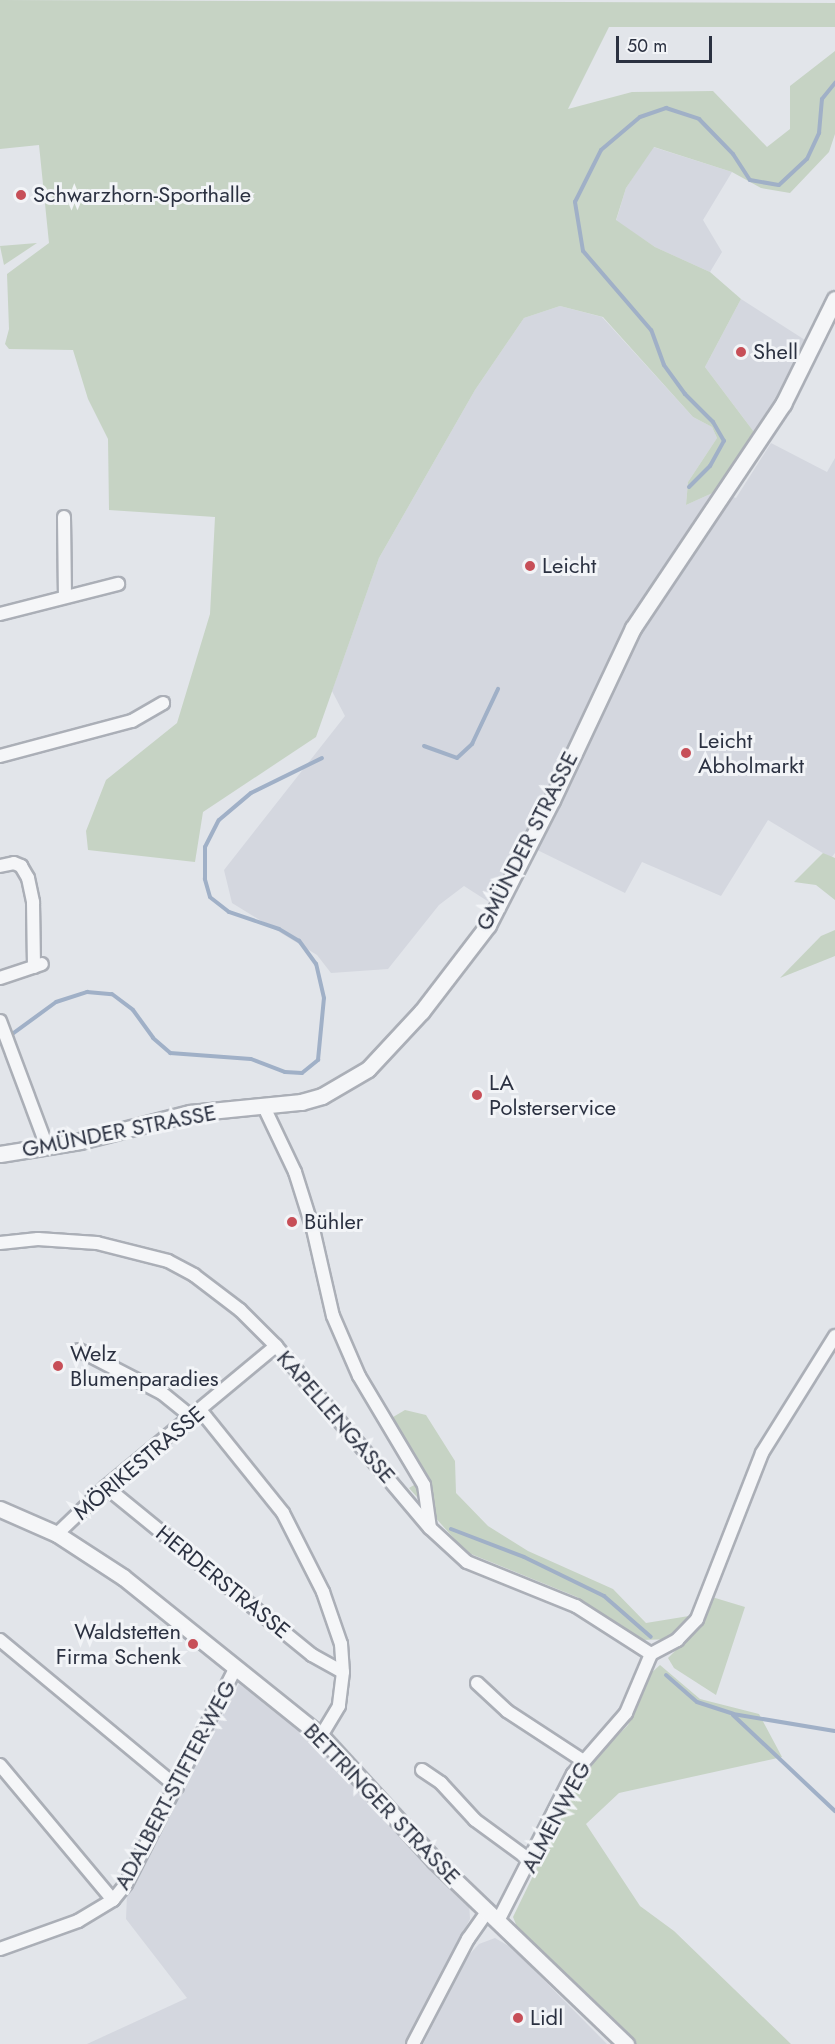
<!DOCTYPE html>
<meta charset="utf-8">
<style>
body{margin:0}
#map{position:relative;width:835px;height:2044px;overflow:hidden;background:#e2e5ea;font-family:Jost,sans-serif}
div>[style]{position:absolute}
.built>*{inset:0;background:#d4d7df}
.green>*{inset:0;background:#c6d3c4}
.stream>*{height:4px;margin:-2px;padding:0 2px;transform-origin:2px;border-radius:2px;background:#a0b0c7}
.roads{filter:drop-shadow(2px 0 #abafb7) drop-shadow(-2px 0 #abafb7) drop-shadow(0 2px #abafb7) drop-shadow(0 -2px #abafb7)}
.minor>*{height:12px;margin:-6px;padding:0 6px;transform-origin:6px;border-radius:6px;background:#f5f6f8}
.tertiary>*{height:15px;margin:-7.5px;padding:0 7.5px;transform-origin:7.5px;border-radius:7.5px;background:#f5f6f8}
.dots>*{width:16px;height:16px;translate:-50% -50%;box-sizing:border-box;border:3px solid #f2f4f7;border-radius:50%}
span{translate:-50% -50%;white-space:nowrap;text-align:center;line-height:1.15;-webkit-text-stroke:6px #f2f4f7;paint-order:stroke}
.poi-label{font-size:22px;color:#2b3141}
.left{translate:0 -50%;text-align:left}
.right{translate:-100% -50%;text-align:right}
.street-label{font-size:22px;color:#2b3141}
.scale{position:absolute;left:616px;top:36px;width:96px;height:27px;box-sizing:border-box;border:3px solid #2b3141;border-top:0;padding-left:8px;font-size:18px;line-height:21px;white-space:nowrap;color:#2b3141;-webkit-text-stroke:4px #f2f4f7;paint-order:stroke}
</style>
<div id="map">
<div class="built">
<i style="clip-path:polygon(653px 147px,732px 172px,703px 220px,722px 252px,710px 272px,655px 247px,616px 221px,626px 188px)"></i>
<i style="clip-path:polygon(741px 299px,805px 340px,760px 440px,705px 367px)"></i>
<i style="clip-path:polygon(560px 306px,602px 317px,693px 417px,712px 427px,717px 438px,688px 482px,686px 505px,717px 491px,736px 498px,771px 443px,827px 472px,835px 458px,835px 853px,831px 858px,768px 820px,721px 896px,642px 862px,625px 893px,523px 843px,489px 902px,464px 886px,439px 905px,388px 969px,331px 973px,317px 955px,232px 903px,224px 870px,345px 716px,332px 691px,379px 558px,475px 390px,524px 318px)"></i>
<i style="clip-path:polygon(239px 1684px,317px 1739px,429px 1865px,469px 1902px,470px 1919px,406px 2044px,87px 2044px,187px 1998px,126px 1919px,127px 1894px)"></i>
<i style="clip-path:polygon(495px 1938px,512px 1948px,607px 2044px,423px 2044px,468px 1956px,479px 1944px)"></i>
</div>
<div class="green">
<i style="clip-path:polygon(0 0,835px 3px,835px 27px,609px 27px,568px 109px,632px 92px,713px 91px,767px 147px,790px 129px,790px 86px,835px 51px,835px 134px,829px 152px,790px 193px,761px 188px,732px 172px,654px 147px,626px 188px,616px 220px,655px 247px,710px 272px,741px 299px,705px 367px,760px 440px,717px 491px,686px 505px,688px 482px,717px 438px,712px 427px,693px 417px,603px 317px,560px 306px,524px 318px,475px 390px,379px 558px,316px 737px,203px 812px,195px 862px,88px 850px,86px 831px,106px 780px,177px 723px,210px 614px,215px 517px,109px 510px,108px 439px,88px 399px,73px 350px,9px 349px,5px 344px,9px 329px,7px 274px,49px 243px,39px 145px,0 149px)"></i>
<i style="clip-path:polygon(37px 243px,4px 265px,0 246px)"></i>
<i style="clip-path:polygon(823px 853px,835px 858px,835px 900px,816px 885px,794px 882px)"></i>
<i style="clip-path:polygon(835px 930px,835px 956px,780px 978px,821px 936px)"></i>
<i style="clip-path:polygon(405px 1410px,426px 1415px,455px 1461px,456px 1493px,488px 1526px,528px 1551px,613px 1589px,646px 1623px,695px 1615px,672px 1639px,642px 1640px,577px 1597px,466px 1552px,409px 1488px,426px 1478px,388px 1420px)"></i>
<i style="clip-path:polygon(712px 1597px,745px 1607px,716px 1695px,674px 1668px,668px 1658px,698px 1628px)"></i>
<i style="clip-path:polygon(660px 1665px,700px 1699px,759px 1714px,782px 1757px,619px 1793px,586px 1824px,640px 1906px,674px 1931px,791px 2044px,635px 2044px,517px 1927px,513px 1917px,585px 1769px,628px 1725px,650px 1674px)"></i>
</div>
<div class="stream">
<i style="left:689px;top:487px;width:30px;rotate:-45deg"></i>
<i style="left:710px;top:466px;width:29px;rotate:-61deg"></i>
<i style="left:724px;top:441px;width:22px;rotate:-120deg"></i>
<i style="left:713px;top:422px;width:40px;rotate:-135deg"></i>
<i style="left:685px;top:394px;width:36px;rotate:-126deg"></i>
<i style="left:664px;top:365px;width:37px;rotate:-110deg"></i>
<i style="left:651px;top:330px;width:104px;rotate:-130.7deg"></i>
<i style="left:583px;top:251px;width:50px;rotate:-99.3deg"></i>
<i style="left:575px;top:202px;width:58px;rotate:-63.4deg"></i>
<i style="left:601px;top:150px;width:51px;rotate:-40.2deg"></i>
<i style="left:640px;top:117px;width:28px;rotate:-19deg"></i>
<i style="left:666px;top:108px;width:35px;rotate:18deg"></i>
<i style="left:699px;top:119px;width:49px;rotate:45.8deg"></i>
<i style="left:733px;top:154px;width:31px;rotate:57deg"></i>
<i style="left:750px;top:180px;width:29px;rotate:10deg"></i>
<i style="left:779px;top:185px;width:38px;rotate:-43deg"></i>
<i style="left:807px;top:159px;width:29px;rotate:-65deg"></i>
<i style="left:819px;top:133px;width:34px;rotate:-85deg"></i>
<i style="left:822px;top:99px;width:21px;rotate:-51deg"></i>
<i style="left:424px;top:746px;width:35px;rotate:20deg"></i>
<i style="left:457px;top:758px;width:21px;rotate:-43deg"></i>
<i style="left:472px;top:744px;width:61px;rotate:-64.7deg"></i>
<i style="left:0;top:1043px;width:69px;rotate:-36.2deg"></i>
<i style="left:56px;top:1002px;width:33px;rotate:-18deg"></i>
<i style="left:87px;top:992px;width:25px;rotate:5deg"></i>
<i style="left:112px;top:994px;width:26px;rotate:37deg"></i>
<i style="left:133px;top:1010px;width:34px;rotate:54deg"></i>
<i style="left:153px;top:1038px;width:23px;rotate:41deg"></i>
<i style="left:170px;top:1053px;width:81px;rotate:4.2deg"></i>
<i style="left:251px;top:1059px;width:36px;rotate:21deg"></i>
<i style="left:285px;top:1072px;width:17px;rotate:3deg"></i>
<i style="left:302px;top:1073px;width:21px;rotate:-39deg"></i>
<i style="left:318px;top:1060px;width:62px;rotate:-84.5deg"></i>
<i style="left:324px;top:998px;width:35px;rotate:-103deg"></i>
<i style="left:316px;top:964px;width:29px;rotate:-126deg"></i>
<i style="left:299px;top:941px;width:23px;rotate:-149deg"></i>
<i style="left:279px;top:929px;width:53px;rotate:-161.2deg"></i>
<i style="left:229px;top:912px;width:24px;rotate:-142deg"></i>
<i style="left:210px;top:897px;width:19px;rotate:-106deg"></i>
<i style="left:205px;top:879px;width:32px;rotate:-90deg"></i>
<i style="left:205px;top:847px;width:30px;rotate:-63deg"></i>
<i style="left:219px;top:820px;width:42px;rotate:-40.2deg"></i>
<i style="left:251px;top:793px;width:79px;rotate:-26.2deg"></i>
<i style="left:451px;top:1529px;width:78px;rotate:21deg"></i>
<i style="left:524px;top:1557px;width:89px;rotate:26deg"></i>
<i style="left:604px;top:1596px;width:62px;rotate:41.1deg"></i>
<i style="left:666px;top:1675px;width:41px;rotate:41.1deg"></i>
<i style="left:697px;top:1702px;width:38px;rotate:18deg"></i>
<i style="left:733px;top:1714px;width:103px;rotate:9.5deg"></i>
<i style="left:733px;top:1715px;width:140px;rotate:43.3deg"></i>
</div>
<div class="roads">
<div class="minor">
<i style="left:64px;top:517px;width:78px;rotate:89.3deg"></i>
<i style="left:0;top:614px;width:122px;rotate:-14.3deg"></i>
<i style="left:0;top:756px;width:137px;rotate:-14.9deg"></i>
<i style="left:132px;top:721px;width:36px;rotate:-30deg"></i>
<i style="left:0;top:866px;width:14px;rotate:-12deg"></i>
<i style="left:14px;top:863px;width:8px;rotate:23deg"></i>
<i style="left:21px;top:866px;width:14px;rotate:60deg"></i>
<i style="left:28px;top:878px;width:25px;rotate:78deg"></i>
<i style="left:33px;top:902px;width:65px;rotate:89.1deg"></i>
<i style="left:0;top:978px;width:44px;rotate:-18.4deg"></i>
<i style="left:0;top:1021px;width:134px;rotate:69.5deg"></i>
<i style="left:264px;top:1107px;width:72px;rotate:64.5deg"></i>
<i style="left:295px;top:1172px;width:60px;rotate:72.5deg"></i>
<i style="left:313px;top:1229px;width:89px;rotate:77.1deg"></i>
<i style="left:333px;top:1316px;width:65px;rotate:66.6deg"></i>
<i style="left:359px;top:1376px;width:127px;rotate:59.2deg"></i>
<i style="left:424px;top:1485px;width:43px;rotate:82.1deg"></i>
<i style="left:0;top:1243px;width:38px;rotate:-6deg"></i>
<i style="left:38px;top:1239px;width:59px;rotate:3.9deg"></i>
<i style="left:97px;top:1243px;width:73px;rotate:14.2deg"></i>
<i style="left:168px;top:1261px;width:30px;rotate:28deg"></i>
<i style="left:194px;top:1275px;width:58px;rotate:37.3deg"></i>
<i style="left:240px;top:1310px;width:51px;rotate:45deg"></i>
<i style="left:276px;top:1346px;width:238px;rotate:49.8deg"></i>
<i style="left:430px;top:1528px;width:50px;rotate:42.6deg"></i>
<i style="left:467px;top:1562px;width:118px;rotate:22deg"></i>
<i style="left:576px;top:1606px;width:89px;rotate:32.6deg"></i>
<i style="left:79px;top:1350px;width:93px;rotate:27.4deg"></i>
<i style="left:162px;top:1393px;width:40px;rotate:39deg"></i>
<i style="left:201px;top:1411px;width:131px;rotate:51.2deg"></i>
<i style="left:283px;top:1513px;width:89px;rotate:63.1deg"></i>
<i style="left:323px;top:1592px;width:55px;rotate:70.9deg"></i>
<i style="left:341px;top:1644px;width:28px;rotate:86deg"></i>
<i style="left:343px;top:1672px;width:34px;rotate:97deg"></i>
<i style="left:339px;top:1706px;width:35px;rotate:121deg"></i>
<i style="left:106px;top:1487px;width:266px;rotate:39.2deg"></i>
<i style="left:312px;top:1655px;width:35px;rotate:29deg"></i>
<i style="left:57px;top:1534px;width:68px;rotate:-43.8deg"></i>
<i style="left:106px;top:1487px;width:221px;rotate:-39.7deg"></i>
<i style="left:0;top:1640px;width:230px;rotate:39.7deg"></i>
<i style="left:651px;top:1654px;width:30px;rotate:-28deg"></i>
<i style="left:677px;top:1640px;width:29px;rotate:-46deg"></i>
<i style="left:697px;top:1619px;width:178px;rotate:-68.6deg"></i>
<i style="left:762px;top:1453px;width:138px;rotate:-58deg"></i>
<i style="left:477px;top:1683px;width:41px;rotate:43deg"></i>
<i style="left:507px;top:1711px;width:90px;rotate:33.2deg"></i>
<i style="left:0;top:1765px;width:176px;rotate:50.1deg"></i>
<i style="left:422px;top:1770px;width:23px;rotate:34deg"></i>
<i style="left:441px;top:1783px;width:50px;rotate:47.4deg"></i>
<i style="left:475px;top:1820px;width:69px;rotate:36.2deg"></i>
<i style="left:498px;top:1921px;width:165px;rotate:-63deg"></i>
<i style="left:573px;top:1774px;width:81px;rotate:-49deg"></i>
<i style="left:626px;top:1713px;width:64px;rotate:-67deg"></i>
<i style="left:0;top:1949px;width:83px;rotate:-19.7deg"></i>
<i style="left:78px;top:1921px;width:41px;rotate:-31deg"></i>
<i style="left:113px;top:1900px;width:21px;rotate:-51deg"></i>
<i style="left:126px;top:1884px;width:241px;rotate:-63.1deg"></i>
<i style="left:413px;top:2044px;width:119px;rotate:-62.4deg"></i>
<i style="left:468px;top:1939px;width:35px;rotate:-55deg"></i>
</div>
<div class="tertiary">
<i style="left:0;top:1154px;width:81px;rotate:-9.2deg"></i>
<i style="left:80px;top:1141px;width:114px;rotate:-14.3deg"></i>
<i style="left:190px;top:1113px;width:112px;rotate:-5.7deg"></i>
<i style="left:301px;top:1102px;width:22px;rotate:-16deg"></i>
<i style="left:322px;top:1096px;width:53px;rotate:-30.4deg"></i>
<i style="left:368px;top:1069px;width:79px;rotate:-47deg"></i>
<i style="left:422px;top:1011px;width:108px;rotate:-52.5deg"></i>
<i style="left:488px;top:925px;width:140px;rotate:-62.9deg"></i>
<i style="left:552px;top:800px;width:190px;rotate:-64.8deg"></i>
<i style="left:633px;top:628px;width:270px;rotate:-56.2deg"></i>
<i style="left:783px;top:404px;width:117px;rotate:-63.7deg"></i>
<i style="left:0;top:1509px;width:62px;rotate:23.7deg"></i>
<i style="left:57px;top:1534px;width:79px;rotate:33.1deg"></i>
<i style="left:123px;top:1577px;width:254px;rotate:38.8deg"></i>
<i style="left:321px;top:1736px;width:169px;rotate:47.6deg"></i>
<i style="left:435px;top:1861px;width:265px;rotate:43.8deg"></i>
</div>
</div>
<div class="dots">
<i style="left:21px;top:195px;background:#c74f58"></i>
<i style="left:741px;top:352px;background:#c74f58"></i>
<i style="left:530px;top:566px;background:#c74f58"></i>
<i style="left:686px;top:753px;background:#c74f58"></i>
<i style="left:477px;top:1095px;background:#c74f58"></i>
<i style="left:292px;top:1222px;background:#c74f58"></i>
<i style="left:58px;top:1366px;background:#c74f58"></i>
<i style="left:193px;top:1644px;background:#c74f58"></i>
<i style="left:518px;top:2018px;background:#c74f58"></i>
</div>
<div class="poi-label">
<span class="left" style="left:33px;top:195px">Schwarzhorn-Sporthalle</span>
<span class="left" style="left:753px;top:352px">Shell</span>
<span class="left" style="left:542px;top:566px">Leicht</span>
<span class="left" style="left:698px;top:753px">Leicht<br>Abholmarkt</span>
<span class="left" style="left:489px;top:1095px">LA<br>Polsterservice</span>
<span class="left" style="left:304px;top:1222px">Bühler</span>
<span class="left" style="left:70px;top:1366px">Welz<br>Blumenparadies</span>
<span class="right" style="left:181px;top:1644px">Waldstetten<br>Firma Schenk</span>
<span class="left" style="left:530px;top:2018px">Lidl</span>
</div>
<div class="street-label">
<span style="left:527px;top:841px;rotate:-63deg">GMÜNDER STRASSE</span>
<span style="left:119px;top:1131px;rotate:-11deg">GMÜNDER STRASSE</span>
<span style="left:336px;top:1417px;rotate:49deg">KAPELLENGASSE</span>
<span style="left:139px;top:1463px;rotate:-40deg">MÖRIKESTRASSE</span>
<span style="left:223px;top:1582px;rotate:39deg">HERDERSTRASSE</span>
<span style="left:175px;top:1785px;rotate:-62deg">ADALBERT-STIFTER-WEG</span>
<span style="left:382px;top:1804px;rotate:46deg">BETTRINGER STRASSE</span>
<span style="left:556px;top:1817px;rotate:-62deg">ALMENWEG</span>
</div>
<div class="scale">50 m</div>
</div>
